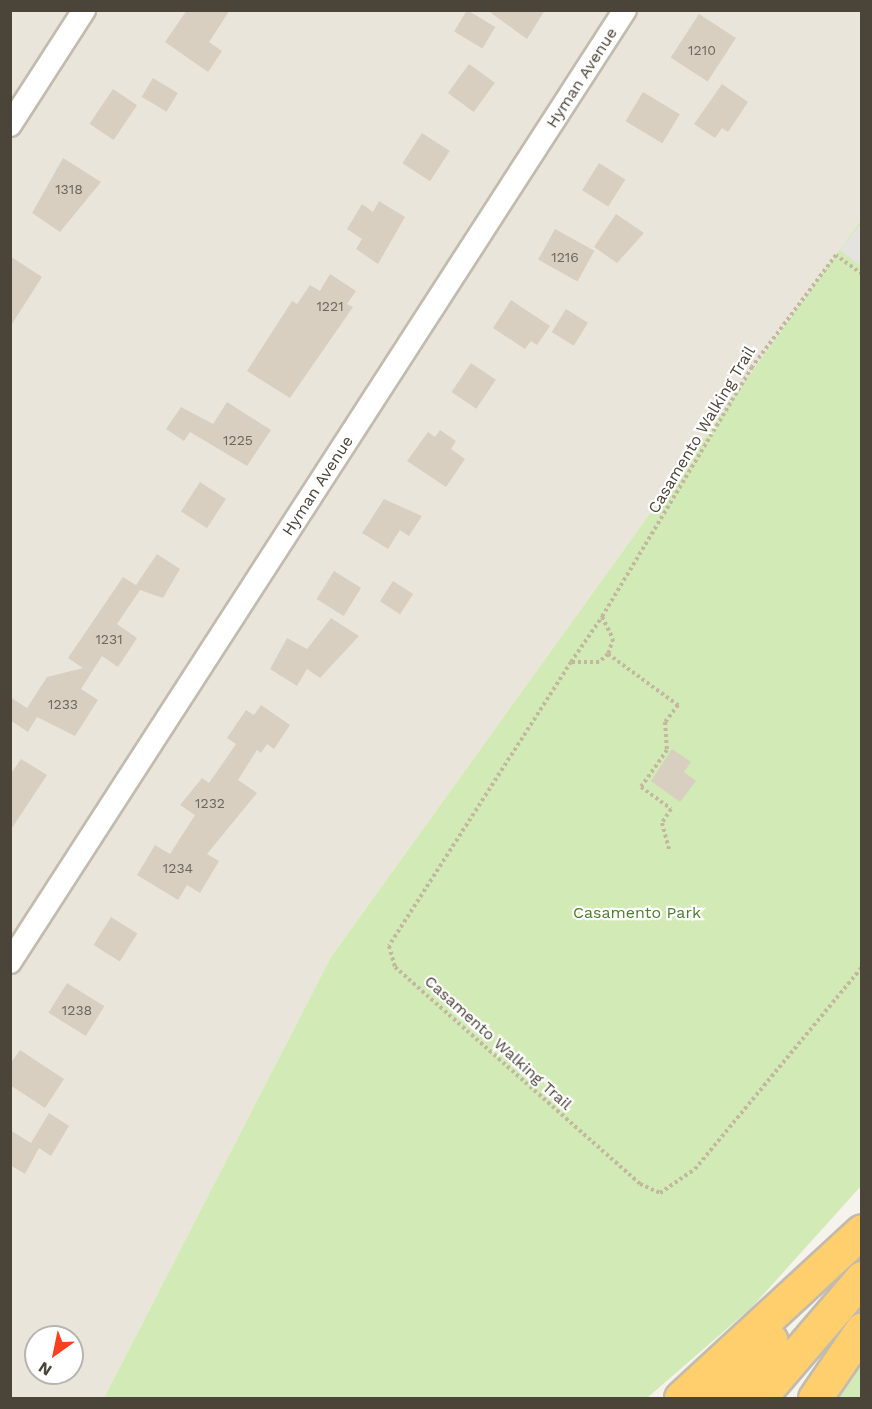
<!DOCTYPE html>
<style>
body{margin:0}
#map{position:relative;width:872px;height:1409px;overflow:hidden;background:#f6f3ec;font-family:"Work Sans",sans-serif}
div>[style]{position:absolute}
.residential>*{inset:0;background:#eae5da}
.green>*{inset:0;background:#d2eab5}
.parking>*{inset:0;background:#e5e3e0}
.building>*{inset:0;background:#d8cfc1;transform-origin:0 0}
.path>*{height:4px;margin-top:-2px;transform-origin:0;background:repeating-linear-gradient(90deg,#c4b79f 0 3px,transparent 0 6px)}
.roads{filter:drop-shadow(2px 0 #c2bbae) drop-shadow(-2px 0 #c2bbae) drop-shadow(0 2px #c2bbae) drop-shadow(0 -2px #c2bbae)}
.minor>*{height:22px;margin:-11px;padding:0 11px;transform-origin:11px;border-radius:11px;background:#fff}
.motorway>*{height:33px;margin:-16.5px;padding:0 16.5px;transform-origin:16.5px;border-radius:16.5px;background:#ffcf6e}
span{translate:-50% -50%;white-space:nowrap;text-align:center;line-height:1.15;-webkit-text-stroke:4.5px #fff;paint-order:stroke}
.number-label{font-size:14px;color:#6e675b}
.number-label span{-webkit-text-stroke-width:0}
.street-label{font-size:16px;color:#4b4439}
.park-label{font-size:16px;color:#4a7f2a}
.frame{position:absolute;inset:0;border:12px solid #4b4439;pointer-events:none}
.north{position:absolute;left:24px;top:1325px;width:60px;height:60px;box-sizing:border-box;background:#fff;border:2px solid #b7b4b0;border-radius:50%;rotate:213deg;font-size:16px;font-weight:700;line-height:24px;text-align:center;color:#4b4439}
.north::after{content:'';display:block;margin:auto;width:21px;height:27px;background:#fc3f1d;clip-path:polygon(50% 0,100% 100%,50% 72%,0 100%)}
</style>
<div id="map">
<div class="residential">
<i style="clip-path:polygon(evenodd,10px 11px,861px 11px,861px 220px,331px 957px,104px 1398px,11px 1398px,10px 11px,36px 1337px,72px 1337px,72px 1373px,36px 1373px,36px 1337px)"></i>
</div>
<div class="green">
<i style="clip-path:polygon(861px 220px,861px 1186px,752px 1307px,647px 1398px,104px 1398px,331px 957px)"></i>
<i style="clip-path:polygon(861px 1353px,861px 1398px,839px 1398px)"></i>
</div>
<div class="parking">
<i style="clip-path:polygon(861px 223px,861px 266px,840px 250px)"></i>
</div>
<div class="building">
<i style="clip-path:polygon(187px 10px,230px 10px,209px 42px,222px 51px,208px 72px,165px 42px)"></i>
<i style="left:467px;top:10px;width:33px;height:25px;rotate:31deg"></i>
<i style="clip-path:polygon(487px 10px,545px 10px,527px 39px)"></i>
<i style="left:699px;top:14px;width:44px;height:52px;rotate:33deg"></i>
<i style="left:469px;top:64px;width:32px;height:36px;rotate:36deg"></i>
<i style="left:153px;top:78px;width:29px;height:22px;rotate:31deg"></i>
<i style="clip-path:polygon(722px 84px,748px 102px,728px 132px,722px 128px,715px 138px,694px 124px)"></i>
<i style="left:113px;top:89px;width:29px;height:42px;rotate:34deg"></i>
<i style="left:643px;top:92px;width:43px;height:34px;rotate:31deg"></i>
<i style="left:422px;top:133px;width:33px;height:36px;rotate:33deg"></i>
<i style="clip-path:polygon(63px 158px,101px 182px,60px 232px,32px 213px)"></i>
<i style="left:599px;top:163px;width:31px;height:32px;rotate:32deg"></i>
<i style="clip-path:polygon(379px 201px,405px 217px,378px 264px,356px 249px,362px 239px,347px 229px,362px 204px,373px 212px)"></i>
<i style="clip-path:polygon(616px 214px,644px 233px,617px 263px,594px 247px)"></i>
<i style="left:555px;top:229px;width:45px;height:35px;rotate:29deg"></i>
<i style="clip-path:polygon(10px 256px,42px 277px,10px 327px)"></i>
<i style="clip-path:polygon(330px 274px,356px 291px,347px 304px,353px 307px,290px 398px,247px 371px,292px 301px,297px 304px,310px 285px,320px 291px)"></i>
<i style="clip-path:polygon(511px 300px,550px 326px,537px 345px,531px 341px,525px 349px,493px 328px)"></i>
<i style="left:566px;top:309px;width:26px;height:27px;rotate:32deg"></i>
<i style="left:471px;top:363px;width:30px;height:35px;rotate:34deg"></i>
<i style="clip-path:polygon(227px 402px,271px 430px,247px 466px,190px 432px,184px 441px,166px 429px,181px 407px,213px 424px)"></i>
<i style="clip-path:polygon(440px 430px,456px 441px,451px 449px,465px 459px,446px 487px,407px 461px,428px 432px,435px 437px)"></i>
<i style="left:200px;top:482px;width:31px;height:35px;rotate:33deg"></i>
<i style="clip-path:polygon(384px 499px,422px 516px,409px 536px,400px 530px,388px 549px,362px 533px)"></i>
<i style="clip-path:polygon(157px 554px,180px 569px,163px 598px,140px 590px,117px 624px,137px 638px,118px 667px,102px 656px,81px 689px,98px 700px,75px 736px,37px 717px,28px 732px,10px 720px,10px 697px,27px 708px,47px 677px,83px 668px,68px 658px,123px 577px,136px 585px)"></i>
<i style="left:334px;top:571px;width:32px;height:33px;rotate:32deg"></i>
<i style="left:393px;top:581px;width:24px;height:24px;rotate:33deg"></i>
<i style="clip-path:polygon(331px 618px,359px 636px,320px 678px,307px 669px,297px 686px,270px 669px,287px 638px,307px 649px)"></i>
<i style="clip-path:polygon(261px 705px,290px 725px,274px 749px,267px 744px,261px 753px,257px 750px,238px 780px,257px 793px,207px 854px,219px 861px,200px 893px,187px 885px,178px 900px,137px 875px,155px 845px,170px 854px,195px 815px,180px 805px,202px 778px,209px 783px,236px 744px,227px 738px,246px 710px,254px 715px)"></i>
<i style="clip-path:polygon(672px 749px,691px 762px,684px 772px,696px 781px,680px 802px,651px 781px)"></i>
<i style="clip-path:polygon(21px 759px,47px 775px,10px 831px,10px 775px)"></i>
<i style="left:111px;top:917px;width:31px;height:33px;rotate:32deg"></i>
<i style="left:67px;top:983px;width:44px;height:35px;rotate:32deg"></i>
<i style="clip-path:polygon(20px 1050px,64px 1079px,45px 1108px,10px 1085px,10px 1064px)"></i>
<i style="clip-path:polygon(49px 1113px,69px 1126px,51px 1156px,39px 1148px,25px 1174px,10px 1165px,10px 1130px,31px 1143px)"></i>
</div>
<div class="path">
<i style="left:862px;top:274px;width:32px;rotate:-144deg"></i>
<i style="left:836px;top:255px;width:140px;rotate:126.9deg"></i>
<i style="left:752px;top:367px;width:292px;rotate:121deg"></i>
<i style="left:602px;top:617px;width:25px;rotate:63deg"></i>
<i style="left:613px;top:639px;width:16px;rotate:108deg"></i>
<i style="left:608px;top:654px;width:12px;rotate:138deg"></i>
<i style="left:599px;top:662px;width:28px;rotate:180deg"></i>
<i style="left:571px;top:662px;width:337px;rotate:122.7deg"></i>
<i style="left:389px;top:946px;width:22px;rotate:74deg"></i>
<i style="left:395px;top:967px;width:327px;rotate:41.5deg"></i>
<i style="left:640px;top:1184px;width:22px;rotate:24deg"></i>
<i style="left:660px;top:1193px;width:42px;rotate:-34.4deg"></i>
<i style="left:695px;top:1169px;width:262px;rotate:-50.4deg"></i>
<i style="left:608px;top:654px;width:87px;rotate:36.1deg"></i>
<i style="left:678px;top:705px;width:21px;rotate:127deg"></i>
<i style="left:665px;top:722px;width:28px;rotate:86deg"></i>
<i style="left:667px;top:750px;width:45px;rotate:125.1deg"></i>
<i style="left:641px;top:787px;width:37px;rotate:36deg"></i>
<i style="left:671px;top:809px;width:17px;rotate:123deg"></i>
<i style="left:662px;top:823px;width:27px;rotate:75deg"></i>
<i style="left:571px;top:662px;width:55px;rotate:-55.4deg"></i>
</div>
<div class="roads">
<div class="minor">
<i style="left:10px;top:125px;width:137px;rotate:-57.2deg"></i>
<i style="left:10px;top:962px;width:1133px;rotate:-57.14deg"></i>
</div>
<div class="motorway">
<i style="left:681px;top:1398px;width:246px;rotate:-42.7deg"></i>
<i style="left:720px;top:1398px;width:77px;rotate:-49.2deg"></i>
<i style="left:759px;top:1398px;width:158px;rotate:-49.4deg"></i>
<i style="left:815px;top:1398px;width:83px;rotate:-55.7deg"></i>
</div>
</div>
<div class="number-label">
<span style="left:702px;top:50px">1210</span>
<span style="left:69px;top:189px">1318</span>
<span style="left:565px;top:257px">1216</span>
<span style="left:330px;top:306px">1221</span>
<span style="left:238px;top:440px">1225</span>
<span style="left:109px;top:639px">1231</span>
<span style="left:63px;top:704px">1233</span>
<span style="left:210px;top:803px">1232</span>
<span style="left:178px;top:868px">1234</span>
<span style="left:77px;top:1010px">1238</span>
</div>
<div class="street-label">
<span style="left:582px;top:78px;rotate:-57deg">Hyman Avenue</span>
<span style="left:702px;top:430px;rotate:-59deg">Casamento Walking Trail</span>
<span style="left:318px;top:486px;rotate:-57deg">Hyman Avenue</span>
<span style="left:498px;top:1043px;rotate:42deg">Casamento Walking Trail</span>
</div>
<div class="park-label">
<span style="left:637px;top:913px">Casamento Park</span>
</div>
<div class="frame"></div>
<div class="north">N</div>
</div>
